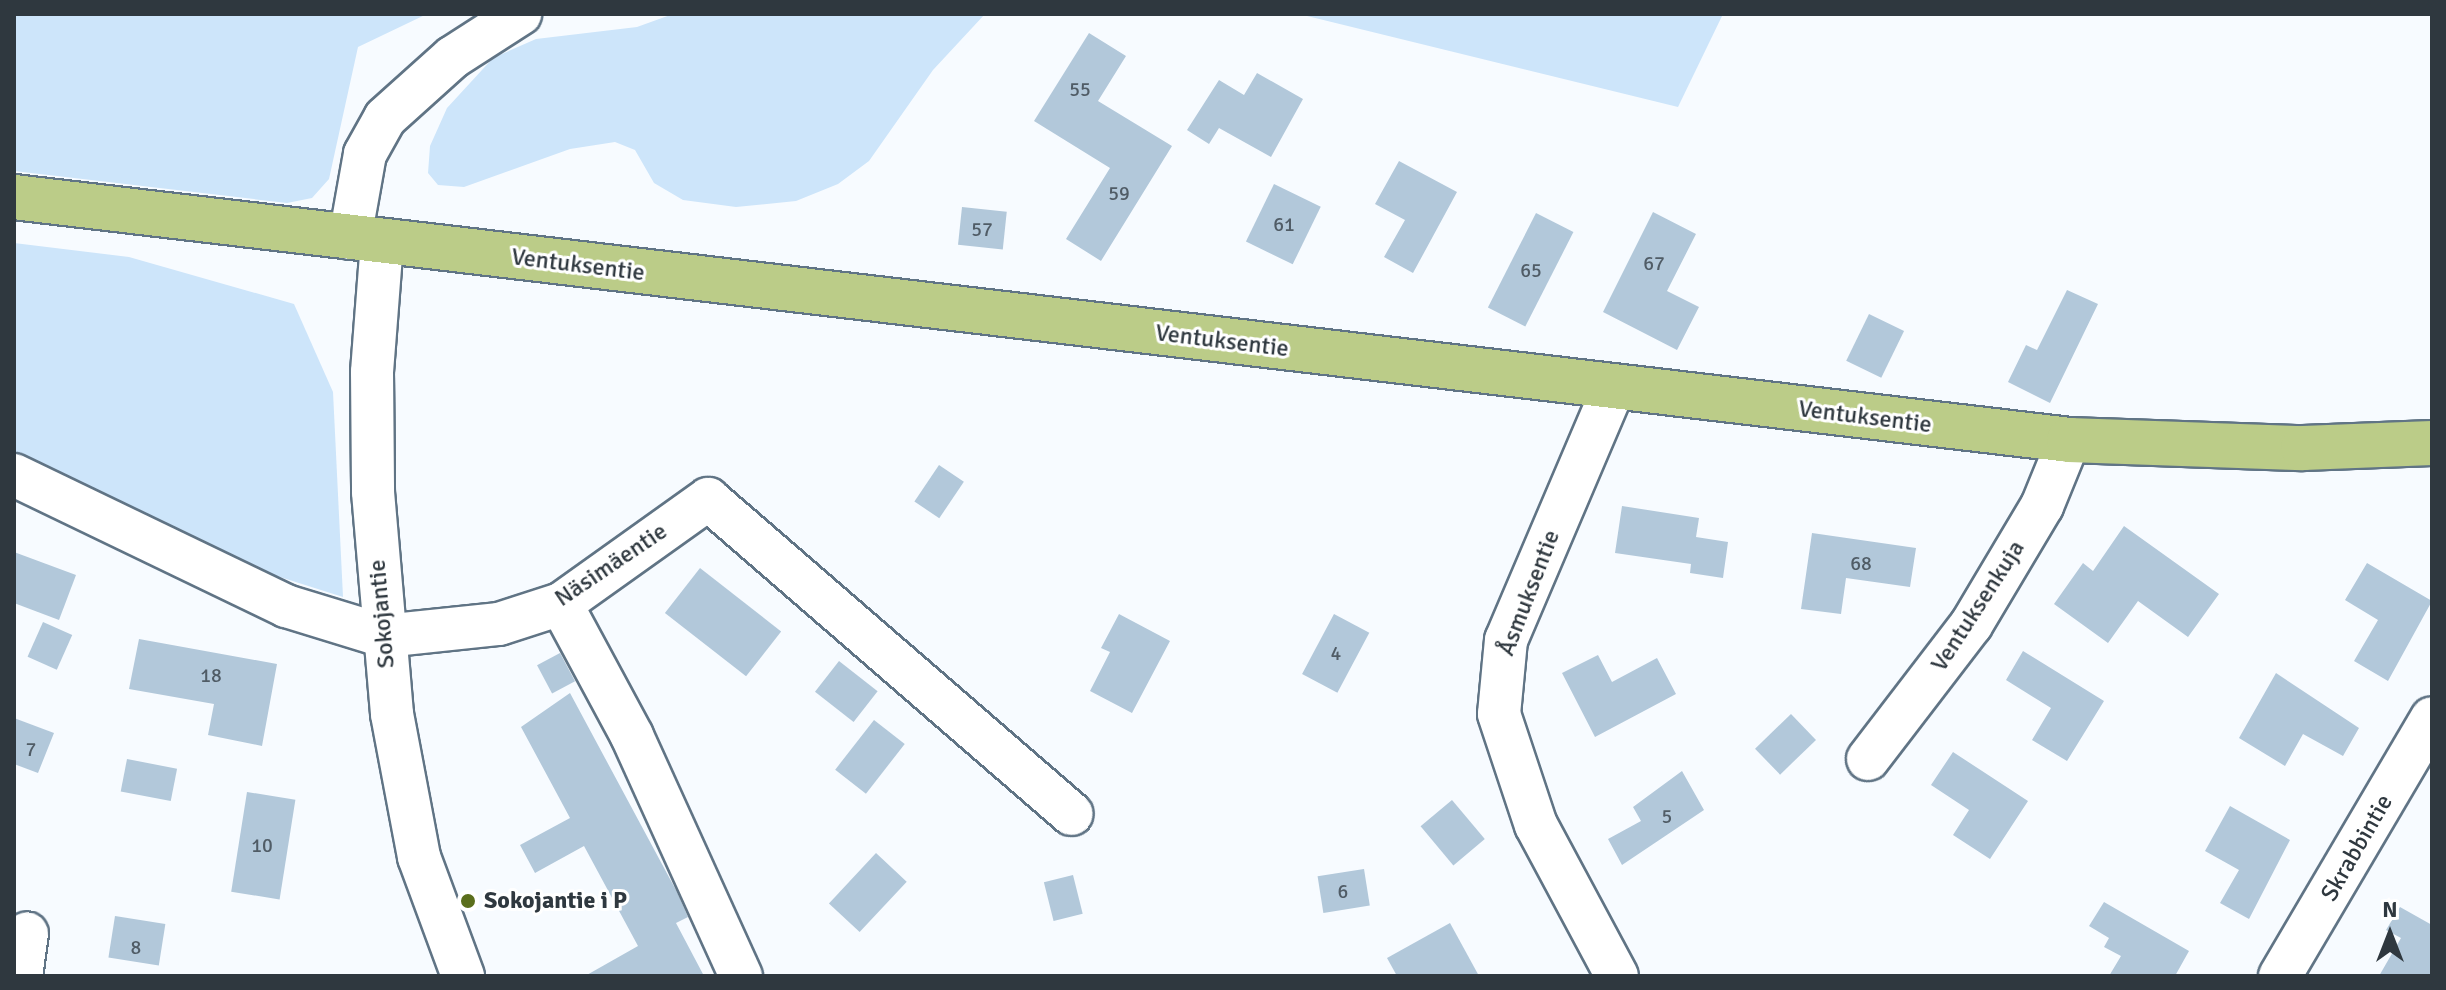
<!DOCTYPE html>
<meta charset="utf-8">
<style>
body{margin:0}
#map{position:relative;width:2446px;height:990px;overflow:hidden;background:#f7fbff;font-family:Signika,sans-serif}
div>[style]{position:absolute}
.green>*{inset:0;background:#cde5fa}
.building>*{inset:0;background:#b2c8da;transform-origin:0 0}
.roads{filter:drop-shadow(2px 0 #607485) drop-shadow(-2px 0 #607485) drop-shadow(0 2px #607485) drop-shadow(0 -2px #607485)}
.minor>*{height:42px;margin:-21px;padding:0 21px;transform-origin:21px;border-radius:21px;background:#fff}
.major>*{height:44px;margin:-22px;padding:0 22px;transform-origin:22px;border-radius:22px;background:#bc8}
.dots>*{width:22px;height:22px;translate:-50% -50%;box-sizing:border-box;border:4px solid #fff;border-radius:50%}
span{translate:-50% -50%;white-space:nowrap;text-align:center;line-height:1.15;-webkit-text-stroke:6px #fff;paint-order:stroke}
.number-label{font-size:20px;color:#505c66}
.number-label span{-webkit-text-stroke-width:0}
.street-label{font-size:24px;color:#2f383f}
.poi-label{font-size:24px;color:#2f383f;font-weight:700}
.left{translate:0 -50%;text-align:left}
.frame{position:absolute;inset:0;border:16px solid #2f383f;pointer-events:none}
.north{position:absolute;left:2350px;top:894px;width:80px;height:80px;-webkit-text-stroke:6px #fff;paint-order:stroke;rotate:0deg;font-size:22px;font-weight:700;line-height:32px;text-align:center;color:#2f383f}
.north::after{content:'';display:block;margin:auto;width:28px;height:36px;background:#2f383f;clip-path:polygon(50% 0,100% 100%,50% 72%,0 100%)}
</style>
<div id="map">
<div class="green">
<i style="clip-path:polygon(14px 14px,427px 14px,358px 47px,329px 179px,312px 198px,287px 203px,14px 171px)"></i>
<i style="clip-path:polygon(673px 14px,985px 14px,933px 70px,869px 161px,838px 184px,796px 201px,736px 207px,683px 200px,654px 183px,635px 150px,615px 142px,570px 149px,464px 187px,438px 185px,428px 173px,430px 146px,447px 108px,493px 58px,536px 39px,637px 27px)"></i>
<i style="clip-path:polygon(1299px 14px,1723px 14px,1678px 107px)"></i>
<i style="clip-path:polygon(14px 243px,129px 257px,294px 304px,333px 392px,343px 597px,220px 558px,14px 453px)"></i>
</div>
<div class="building">
<i style="clip-path:polygon(1089px 33px,1126px 56px,1098px 101px,1172px 146px,1101px 261px,1066px 239px,1110px 168px,1034px 121px)"></i>
<i style="clip-path:polygon(1257px 73px,1303px 99px,1271px 157px,1219px 128px,1209px 144px,1187px 130px,1219px 80px,1244px 95px)"></i>
<i style="clip-path:polygon(1399px 161px,1457px 192px,1413px 273px,1384px 257px,1405px 220px,1375px 204px)"></i>
<i style="left:1274px;top:184px;width:52px;height:64px;rotate:26deg"></i>
<i style="left:962px;top:207px;width:45px;height:38px;rotate:6deg"></i>
<i style="clip-path:polygon(1653px 212px,1696px 234px,1667px 291px,1699px 307px,1677px 350px,1603px 312px)"></i>
<i style="left:1536px;top:213px;width:42px;height:106px;rotate:27deg"></i>
<i style="clip-path:polygon(2067px 290px,2098px 304px,2050px 403px,2008px 382px,2026px 345px,2037px 350px)"></i>
<i style="left:1869px;top:314px;width:39px;height:52px;rotate:26deg"></i>
<i style="left:939px;top:465px;width:30px;height:44px;rotate:34deg"></i>
<i style="clip-path:polygon(1622px 506px,1699px 518px,1696px 537px,1728px 542px,1723px 578px,1690px 573px,1691px 564px,1615px 553px)"></i>
<i style="clip-path:polygon(2124px 526px,2219px 594px,2188px 637px,2138px 601px,2108px 643px,2054px 604px,2083px 563px,2093px 571px)"></i>
<i style="clip-path:polygon(1812px 533px,1916px 548px,1910px 587px,1846px 578px,1841px 614px,1801px 609px)"></i>
<i style="clip-path:polygon(14px 552px,76px 575px,59px 620px,14px 603px)"></i>
<i style="clip-path:polygon(2367px 563px,2432px 601px,2388px 681px,2354px 661px,2378px 620px,2345px 600px)"></i>
<i style="left:700px;top:568px;width:103px;height:57px;rotate:38deg"></i>
<i style="clip-path:polygon(1119px 614px,1170px 641px,1132px 713px,1090px 691px,1110px 652px,1101px 648px)"></i>
<i style="left:1334px;top:614px;width:40px;height:68px;rotate:28deg"></i>
<i style="left:43px;top:622px;width:32px;height:38px;rotate:24deg"></i>
<i style="clip-path:polygon(139px 639px,277px 664px,262px 746px,208px 735px,214px 704px,129px 689px)"></i>
<i style="clip-path:polygon(2023px 651px,2104px 701px,2067px 761px,2032px 740px,2051px 708px,2006px 680px)"></i>
<i style="left:560px;top:653px;width:32px;height:26px;rotate:62deg"></i>
<i style="clip-path:polygon(1598px 655px,1612px 682px,1657px 658px,1676px 694px,1595px 737px,1562px 673px)"></i>
<i style="left:839px;top:661px;width:49px;height:39px;rotate:38deg"></i>
<i style="clip-path:polygon(2276px 673px,2359px 728px,2343px 756px,2303px 734px,2285px 766px,2239px 738px)"></i>
<i style="clip-path:polygon(570px 693px,677px 892px,688px 917px,676px 923px,704px 976px,585px 976px,638px 946px,584px 846px,535px 873px,520px 845px,570px 818px,521px 727px)"></i>
<i style="left:1791px;top:714px;width:36px;height:50px;rotate:46deg"></i>
<i style="clip-path:polygon(14px 718px,54px 733px,38px 773px,14px 764px)"></i>
<i style="left:874px;top:720px;width:39px;height:63px;rotate:38deg"></i>
<i style="clip-path:polygon(1953px 752px,2028px 801px,1990px 859px,1953px 835px,1969px 810px,1931px 785px)"></i>
<i style="left:127px;top:759px;width:51px;height:33px;rotate:11deg"></i>
<i style="clip-path:polygon(1682px 771px,1704px 810px,1622px 865px,1608px 839px,1641px 821px,1633px 807px)"></i>
<i style="left:247px;top:792px;width:49px;height:101px;rotate:9deg"></i>
<i style="left:1452px;top:800px;width:51px;height:41px;rotate:50deg"></i>
<i style="clip-path:polygon(2230px 806px,2290px 840px,2249px 919px,2220px 903px,2239px 870px,2205px 851px)"></i>
<i style="left:876px;top:853px;width:42px;height:69px;rotate:43deg"></i>
<i style="left:1364px;top:869px;width:37px;height:47px;rotate:81deg"></i>
<i style="left:1073px;top:875px;width:40px;height:30px;rotate:76deg"></i>
<i style="clip-path:polygon(2104px 902px,2189px 951px,2175px 976px,2109px 976px,2121px 956px,2104px 947px,2109px 938px,2089px 926px)"></i>
<i style="clip-path:polygon(2400px 907px,2432px 925px,2432px 976px,2379px 976px,2401px 938px,2386px 930px)"></i>
<i style="left:115px;top:916px;width:51px;height:42px;rotate:9deg"></i>
<i style="clip-path:polygon(1450px 923px,1479px 976px,1397px 976px,1387px 958px)"></i>
</div>
<div class="roads">
<div class="minor">
<i style="left:350px;top:238px;width:85px;rotate:-79.9deg"></i>
<i style="left:365px;top:154px;width:41px;rotate:-60.9deg"></i>
<i style="left:385px;top:118px;width:91px;rotate:-41.9deg"></i>
<i style="left:453px;top:57px;width:80px;rotate:-32.7deg"></i>
<i style="left:382px;top:242px;width:130px;rotate:94.4deg"></i>
<i style="left:372px;top:372px;width:120px;rotate:89.5deg"></i>
<i style="left:373px;top:492px;width:223px;rotate:85.1deg"></i>
<i style="left:392px;top:714px;width:146px;rotate:79.3deg"></i>
<i style="left:419px;top:857px;width:127px;rotate:69.7deg"></i>
<i style="left:1614px;top:387px;width:275px;rotate:113.1deg"></i>
<i style="left:1506px;top:640px;width:74px;rotate:95.4deg"></i>
<i style="left:1499px;top:714px;width:117px;rotate:71.6deg"></i>
<i style="left:1536px;top:825px;width:171px;rotate:61.8deg"></i>
<i style="left:14px;top:475px;width:302px;rotate:25.7deg"></i>
<i style="left:286px;top:606px;width:102px;rotate:17deg"></i>
<i style="left:384px;top:636px;width:116px;rotate:-6deg"></i>
<i style="left:499px;top:624px;width:65px;rotate:-17.9deg"></i>
<i style="left:561px;top:604px;width:181px;rotate:-35.5deg"></i>
<i style="left:708px;top:499px;width:481px;rotate:40.9deg"></i>
<i style="left:561px;top:604px;width:150px;rotate:61.7deg"></i>
<i style="left:632px;top:736px;width:264px;rotate:65.6deg"></i>
<i style="left:1868px;top:759px;width:169px;rotate:-52.5deg"></i>
<i style="left:1971px;top:625px;width:139px;rotate:-59.2deg"></i>
<i style="left:2042px;top:506px;width:71px;rotate:-67.8deg"></i>
<i style="left:21px;top:976px;width:43px;rotate:-82.1deg"></i>
<i style="left:2280px;top:976px;width:299px;rotate:-59.5deg"></i>
</div>
<div class="major">
<i style="left:14px;top:197px;width:2069px;rotate:6.74deg"></i>
<i style="left:2069px;top:440px;width:234px;rotate:2deg"></i>
<i style="left:2303px;top:448px;width:129px;rotate:-2.2deg"></i>
</div>
</div>
<div class="dots">
<i style="left:468px;top:901px;background:#5a6e1c"></i>
</div>
<div class="number-label">
<span style="left:1080px;top:89px">55</span>
<span style="left:1119px;top:193px">59</span>
<span style="left:1284px;top:224px">61</span>
<span style="left:982px;top:229px">57</span>
<span style="left:1654px;top:263px">67</span>
<span style="left:1531px;top:270px">65</span>
<span style="left:1861px;top:563px">68</span>
<span style="left:1336px;top:653px">4</span>
<span style="left:211px;top:675px">18</span>
<span style="left:31px;top:749px">7</span>
<span style="left:1667px;top:816px">5</span>
<span style="left:262px;top:845px">10</span>
<span style="left:1343px;top:891px">6</span>
<span style="left:136px;top:947px">8</span>
</div>
<div class="street-label">
<span style="left:578px;top:265px;rotate:7deg">Ventuksentie</span>
<span style="left:1222px;top:341px;rotate:7deg">Ventuksentie</span>
<span style="left:1865px;top:417px;rotate:7deg">Ventuksentie</span>
<span style="left:611px;top:565px;rotate:-34deg">Näsimäentie</span>
<span style="left:1529px;top:593px;rotate:-69deg">Åsmuksentie</span>
<span style="left:1978px;top:606px;rotate:-57deg">Ventuksenkuja</span>
<span style="left:382px;top:614px;rotate:-95deg">Sokojantie</span>
<span style="left:2357px;top:848px;rotate:-60deg">Skrabbintie</span>
</div>
<div class="poi-label">
<span class="left" style="left:484px;top:901px">Sokojantie i P</span>
</div>
<div class="frame"></div>
<div class="north">N</div>
</div>
